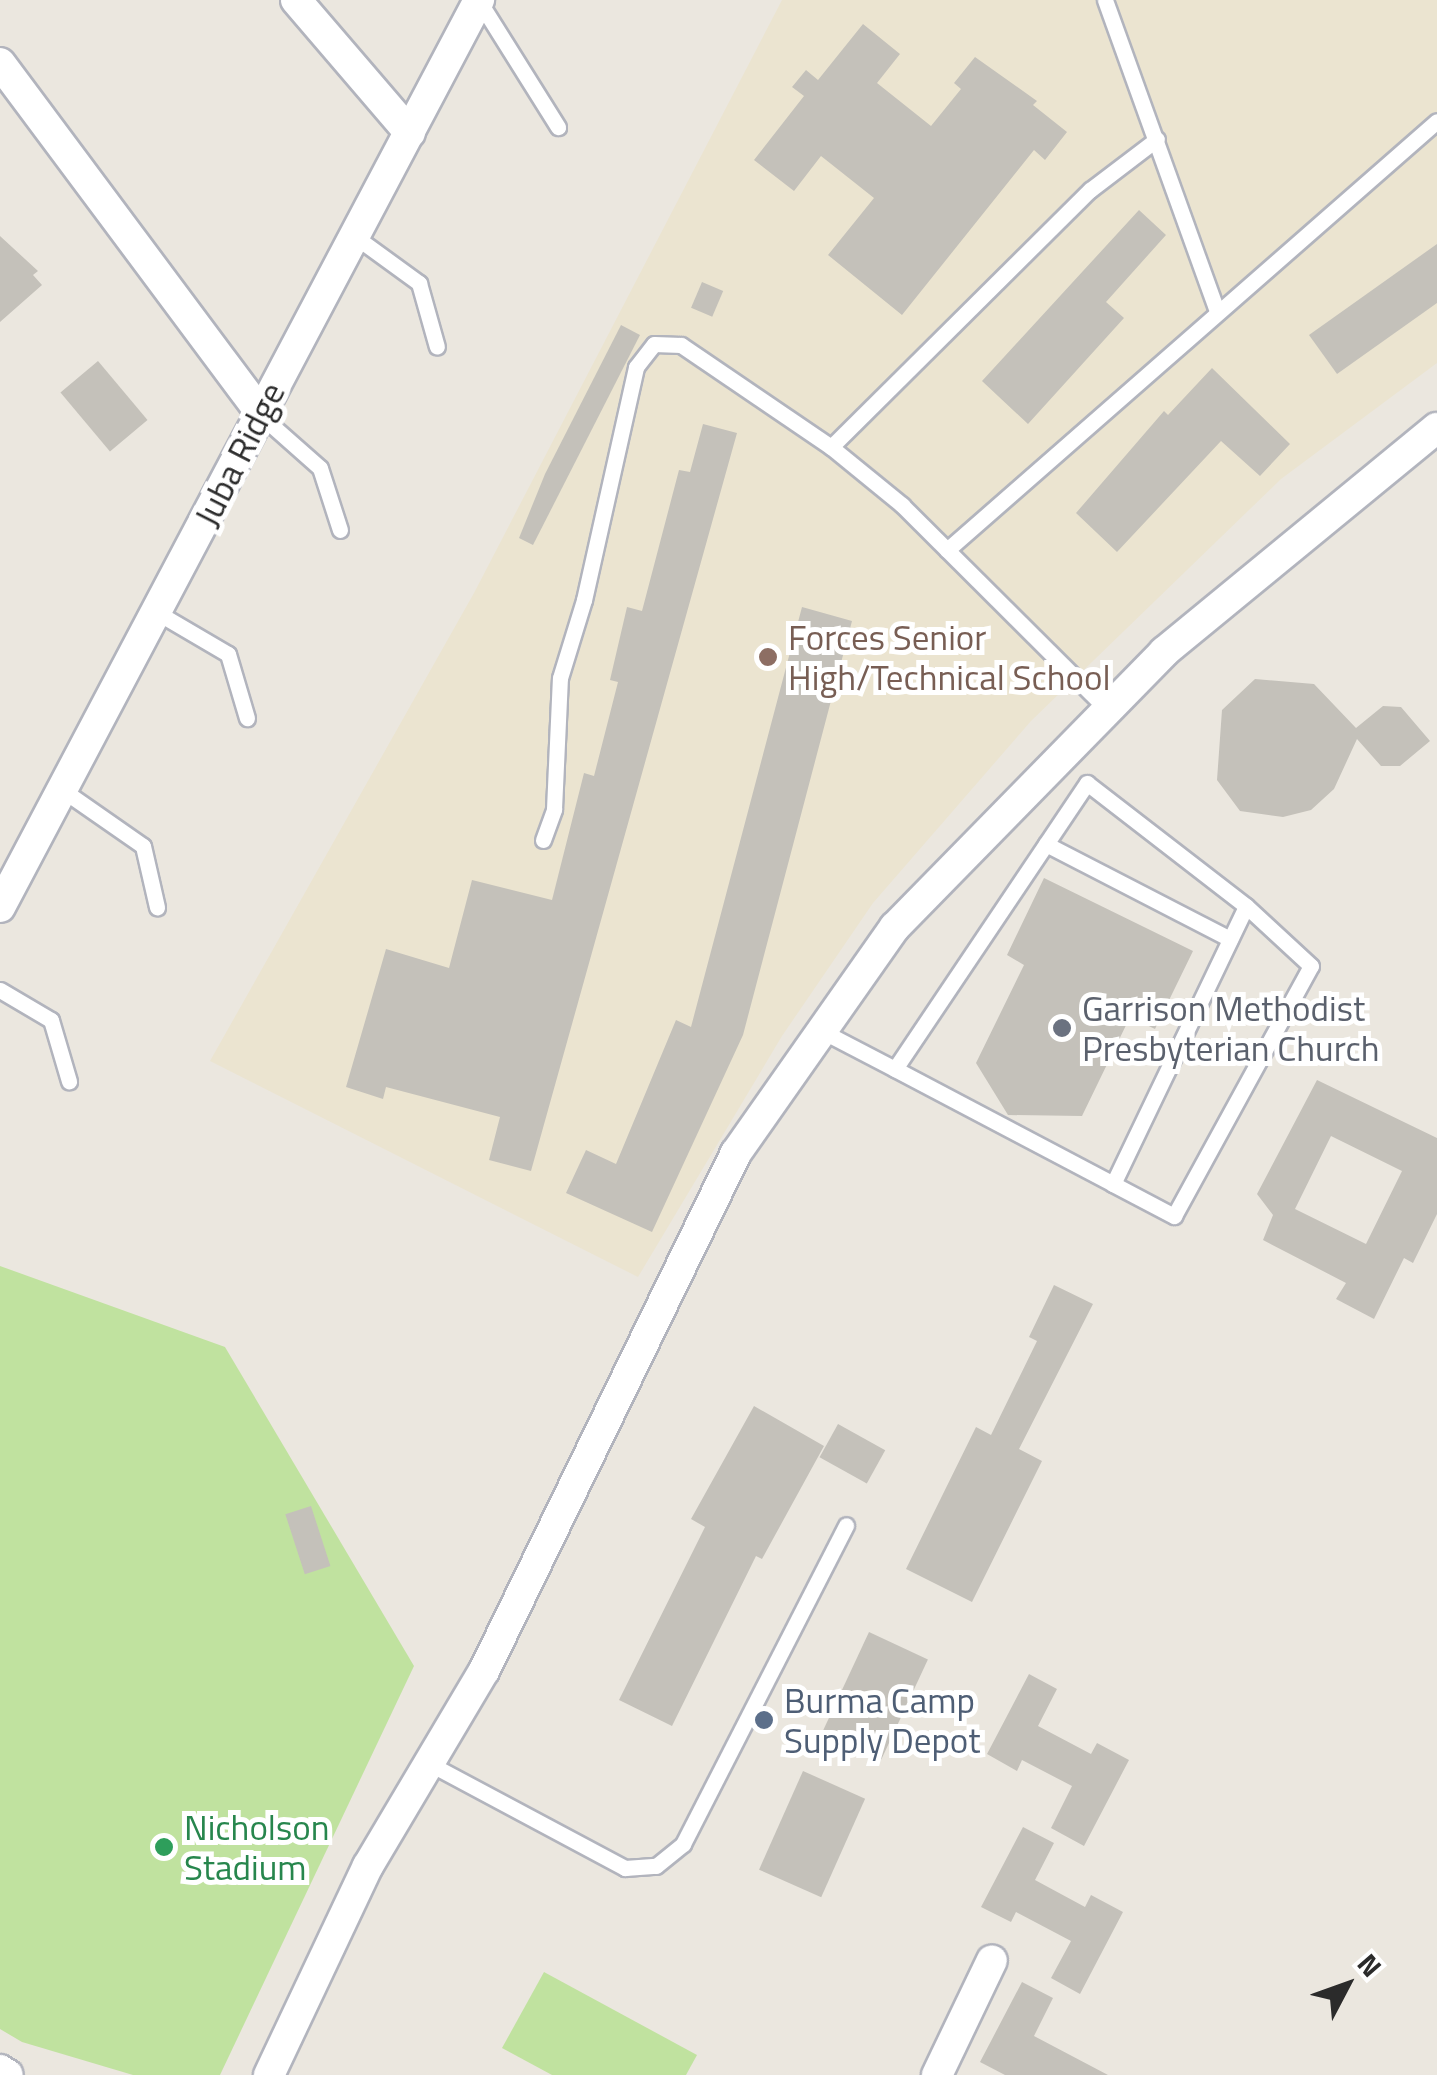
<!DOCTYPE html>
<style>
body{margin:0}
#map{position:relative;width:1437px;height:2075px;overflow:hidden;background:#ebe7df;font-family:"Titillium Web",sans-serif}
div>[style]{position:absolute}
.education>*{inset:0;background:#ebe4d0}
.pitch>*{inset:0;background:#c0e29f}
.building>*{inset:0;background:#c4c1ba;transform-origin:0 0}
.roads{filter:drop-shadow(2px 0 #b2b4bd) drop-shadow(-2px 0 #b2b4bd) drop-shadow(0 2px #b2b4bd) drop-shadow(0 -2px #b2b4bd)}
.service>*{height:15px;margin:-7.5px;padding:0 7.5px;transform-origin:7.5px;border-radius:7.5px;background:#fff}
.minor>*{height:30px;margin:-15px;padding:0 15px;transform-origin:15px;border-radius:15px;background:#fff}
.dots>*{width:28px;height:28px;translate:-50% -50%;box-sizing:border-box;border:5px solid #fff;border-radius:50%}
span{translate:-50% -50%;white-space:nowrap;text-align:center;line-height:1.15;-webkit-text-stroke:10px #fff;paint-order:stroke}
.street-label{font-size:35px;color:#2b2b2b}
.education-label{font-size:35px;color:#785e54}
.left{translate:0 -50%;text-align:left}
.worship-label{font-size:35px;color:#5b616d}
.service-label{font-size:35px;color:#4e5e75}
.leisure-label{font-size:35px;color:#27864d}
.north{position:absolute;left:1297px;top:1935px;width:100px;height:100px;-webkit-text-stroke:8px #fff;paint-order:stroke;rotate:49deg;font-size:28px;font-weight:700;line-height:40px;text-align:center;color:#2b2b2b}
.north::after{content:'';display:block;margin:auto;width:35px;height:45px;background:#2b2b2b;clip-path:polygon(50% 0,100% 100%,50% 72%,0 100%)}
</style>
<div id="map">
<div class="education">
<i style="clip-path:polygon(782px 0,1437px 0,1437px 363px,1281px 479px,1031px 721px,873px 903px,782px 1036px,638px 1277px,210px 1061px,474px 593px)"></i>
</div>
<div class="pitch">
<i style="clip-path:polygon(0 1266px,225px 1347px,414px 1666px,220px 2075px,133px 2075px,22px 2042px,0 2029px)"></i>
<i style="clip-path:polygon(544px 1972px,697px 2055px,686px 2075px,552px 2075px,502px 2048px)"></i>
</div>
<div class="building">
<i style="clip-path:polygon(863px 24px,900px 54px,877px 83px,931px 126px,961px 89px,954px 83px,975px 57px,1037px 101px,1033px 105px,1067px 132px,1045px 160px,1034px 150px,902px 315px,828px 255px,874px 198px,821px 156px,794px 191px,754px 160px,804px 96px,792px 87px,806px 70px,818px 80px)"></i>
<i style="clip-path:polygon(1139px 210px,1166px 235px,1106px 302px,1124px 318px,1028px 424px,982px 381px)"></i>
<i style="clip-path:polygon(0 236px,38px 271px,33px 275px,42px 285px,0 322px)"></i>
<i style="clip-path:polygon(1437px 244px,1437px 303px,1337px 374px,1309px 335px)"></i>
<i style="left:702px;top:282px;width:23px;height:28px;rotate:23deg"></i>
<i style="clip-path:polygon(621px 325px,640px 335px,533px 545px,519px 538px,545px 474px)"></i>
<i style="left:98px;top:361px;width:77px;height:49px;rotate:50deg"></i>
<i style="clip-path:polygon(1212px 368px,1290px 444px,1260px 476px,1221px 441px,1117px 552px,1076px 513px,1164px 411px,1168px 415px)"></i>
<i style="clip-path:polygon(703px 424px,737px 433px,531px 1171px,489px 1160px,500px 1117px,386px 1087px,383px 1099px,346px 1087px,386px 949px,449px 968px,472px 880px,552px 900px,584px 773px,594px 776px,618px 682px,610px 680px,627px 607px,642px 611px,679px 470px,690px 472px)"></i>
<i style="clip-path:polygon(802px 607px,852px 621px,743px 1035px,652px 1232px,566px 1193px,586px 1150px,616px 1164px,676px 1020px,691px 1027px)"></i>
<i style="clip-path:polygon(1255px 679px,1314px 684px,1356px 728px,1383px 706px,1401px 707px,1430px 741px,1400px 766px,1381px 766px,1357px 739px,1334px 789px,1311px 810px,1283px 817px,1240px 811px,1217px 780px,1222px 710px)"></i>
<i style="clip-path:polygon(1044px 878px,1193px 951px,1155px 1029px,1130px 1017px,1082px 1116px,1008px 1115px,976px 1063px,1024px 965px,1007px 955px)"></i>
<i style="clip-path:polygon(evenodd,1317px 1080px,1437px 1138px,1437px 1214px,1413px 1263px,1404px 1258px,1374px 1319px,1336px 1299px,1346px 1283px,1263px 1240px,1273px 1215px,1257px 1194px,1317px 1080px,1331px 1136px,1402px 1171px,1366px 1244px,1295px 1209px,1331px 1136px)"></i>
<i style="clip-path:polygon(1054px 1285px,1093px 1304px,1019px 1449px,1042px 1461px,972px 1602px,906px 1569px,976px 1427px,991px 1435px,1037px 1341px,1029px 1337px)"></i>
<i style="clip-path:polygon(754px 1406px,824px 1446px,762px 1559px,756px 1556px,672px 1726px,619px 1700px,705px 1527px,691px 1519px)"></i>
<i style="left:838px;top:1424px;width:54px;height:38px;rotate:29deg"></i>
<i style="left:311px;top:1506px;width:63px;height:27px;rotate:72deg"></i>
<i style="left:869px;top:1632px;width:65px;height:110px;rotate:25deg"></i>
<i style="clip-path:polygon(1029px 1674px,1057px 1689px,1038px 1726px,1091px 1754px,1097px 1743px,1129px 1760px,1084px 1846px,1051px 1828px,1072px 1786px,1022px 1760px,1017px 1771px,987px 1754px)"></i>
<i style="left:803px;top:1771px;width:68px;height:108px;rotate:24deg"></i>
<i style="clip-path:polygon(1023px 1827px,1054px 1843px,1035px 1880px,1085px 1907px,1091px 1895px,1123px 1912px,1080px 1994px,1051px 1978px,1071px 1941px,1016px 1912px,1011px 1922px,981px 1907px)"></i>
<i style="clip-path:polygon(1022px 1982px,1053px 1998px,1034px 2036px,1108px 2075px,1005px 2075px,980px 2062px)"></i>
</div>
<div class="roads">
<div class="service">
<i style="left:1105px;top:0;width:328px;rotate:70.2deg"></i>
<i style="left:479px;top:1px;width:149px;rotate:57.9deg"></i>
<i style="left:353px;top:235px;width:82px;rotate:36deg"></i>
<i style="left:419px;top:283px;width:66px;rotate:74.3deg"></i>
<i style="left:259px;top:414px;width:81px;rotate:41.5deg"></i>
<i style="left:320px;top:468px;width:65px;rotate:72.1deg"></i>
<i style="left:831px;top:447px;width:365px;rotate:-44.8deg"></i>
<i style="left:1090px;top:190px;width:84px;rotate:-37.3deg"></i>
<i style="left:947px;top:550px;width:651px;rotate:-41.2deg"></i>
<i style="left:158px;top:613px;width:81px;rotate:30.4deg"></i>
<i style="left:228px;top:654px;width:67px;rotate:73.5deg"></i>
<i style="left:64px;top:791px;width:96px;rotate:34.8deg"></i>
<i style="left:143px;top:846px;width:63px;rotate:77.1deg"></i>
<i style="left:543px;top:840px;width:33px;rotate:-70deg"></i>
<i style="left:554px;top:809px;width:131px;rotate:-87.4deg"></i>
<i style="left:560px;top:678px;width:82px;rotate:-72.9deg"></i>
<i style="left:584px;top:600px;width:239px;rotate:-77.4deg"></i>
<i style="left:636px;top:367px;width:29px;rotate:-52deg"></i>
<i style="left:654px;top:344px;width:27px;rotate:2deg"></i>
<i style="left:681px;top:345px;width:181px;rotate:34.2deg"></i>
<i style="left:831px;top:447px;width:92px;rotate:39.2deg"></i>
<i style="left:902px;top:505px;width:286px;rotate:44.9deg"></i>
<i style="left:1046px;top:844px;width:207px;rotate:27.3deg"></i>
<i style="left:0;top:990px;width:59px;rotate:30.5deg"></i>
<i style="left:51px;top:1020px;width:64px;rotate:73.6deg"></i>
<i style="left:822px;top:1031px;width:82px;rotate:27.5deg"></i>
<i style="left:895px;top:1069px;width:246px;rotate:27.8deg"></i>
<i style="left:1113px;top:1184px;width:69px;rotate:27.7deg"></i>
<i style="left:1174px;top:1216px;width:285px;rotate:-61.3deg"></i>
<i style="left:1311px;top:966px;width:88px;rotate:-137.3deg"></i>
<i style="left:1246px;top:906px;width:201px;rotate:-142.3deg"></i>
<i style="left:1087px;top:783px;width:344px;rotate:123.9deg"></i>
<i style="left:1113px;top:1184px;width:308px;rotate:-64.4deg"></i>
<i style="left:432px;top:1765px;width:219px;rotate:28.1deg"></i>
<i style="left:625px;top:1868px;width:31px;rotate:-4deg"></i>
<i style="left:656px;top:1866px;width:35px;rotate:-39deg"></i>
<i style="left:683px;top:1844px;width:358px;rotate:-62.9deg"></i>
</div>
<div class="minor">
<i style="left:296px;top:0;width:175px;rotate:49.4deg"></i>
<i style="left:0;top:63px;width:435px;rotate:53.3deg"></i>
<i style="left:0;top:907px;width:1026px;rotate:-62.16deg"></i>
<i style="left:0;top:2070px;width:9px;rotate:32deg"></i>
<i style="left:269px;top:2075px;width:231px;rotate:-64.7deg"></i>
<i style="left:368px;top:1866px;width:227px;rotate:-59.3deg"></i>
<i style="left:484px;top:1671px;width:576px;rotate:-64.06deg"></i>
<i style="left:736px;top:1153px;width:276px;rotate:-54.9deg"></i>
<i style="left:895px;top:927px;width:385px;rotate:-45.6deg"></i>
<i style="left:1164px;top:652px;width:353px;rotate:-39.4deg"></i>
<i style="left:937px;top:2075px;width:127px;rotate:-64.4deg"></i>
</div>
</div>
<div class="dots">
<i style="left:768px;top:657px;background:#8d6e63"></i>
<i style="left:1062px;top:1028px;background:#6b7280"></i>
<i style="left:764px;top:1720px;background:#5c6f8a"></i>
<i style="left:164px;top:1847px;background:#2e9e5b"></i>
</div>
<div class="street-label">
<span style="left:239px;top:454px;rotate:-63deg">Juba Ridge</span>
</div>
<div class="education-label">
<span class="left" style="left:788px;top:657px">Forces Senior<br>High/Technical School</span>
</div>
<div class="worship-label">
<span class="left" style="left:1082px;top:1028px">Garrison Methodist<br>Presbyterian Church</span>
</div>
<div class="service-label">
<span class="left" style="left:784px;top:1720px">Burma Camp<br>Supply Depot</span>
</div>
<div class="leisure-label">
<span class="left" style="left:184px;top:1847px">Nicholson<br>Stadium</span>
</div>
<div class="north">N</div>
</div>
